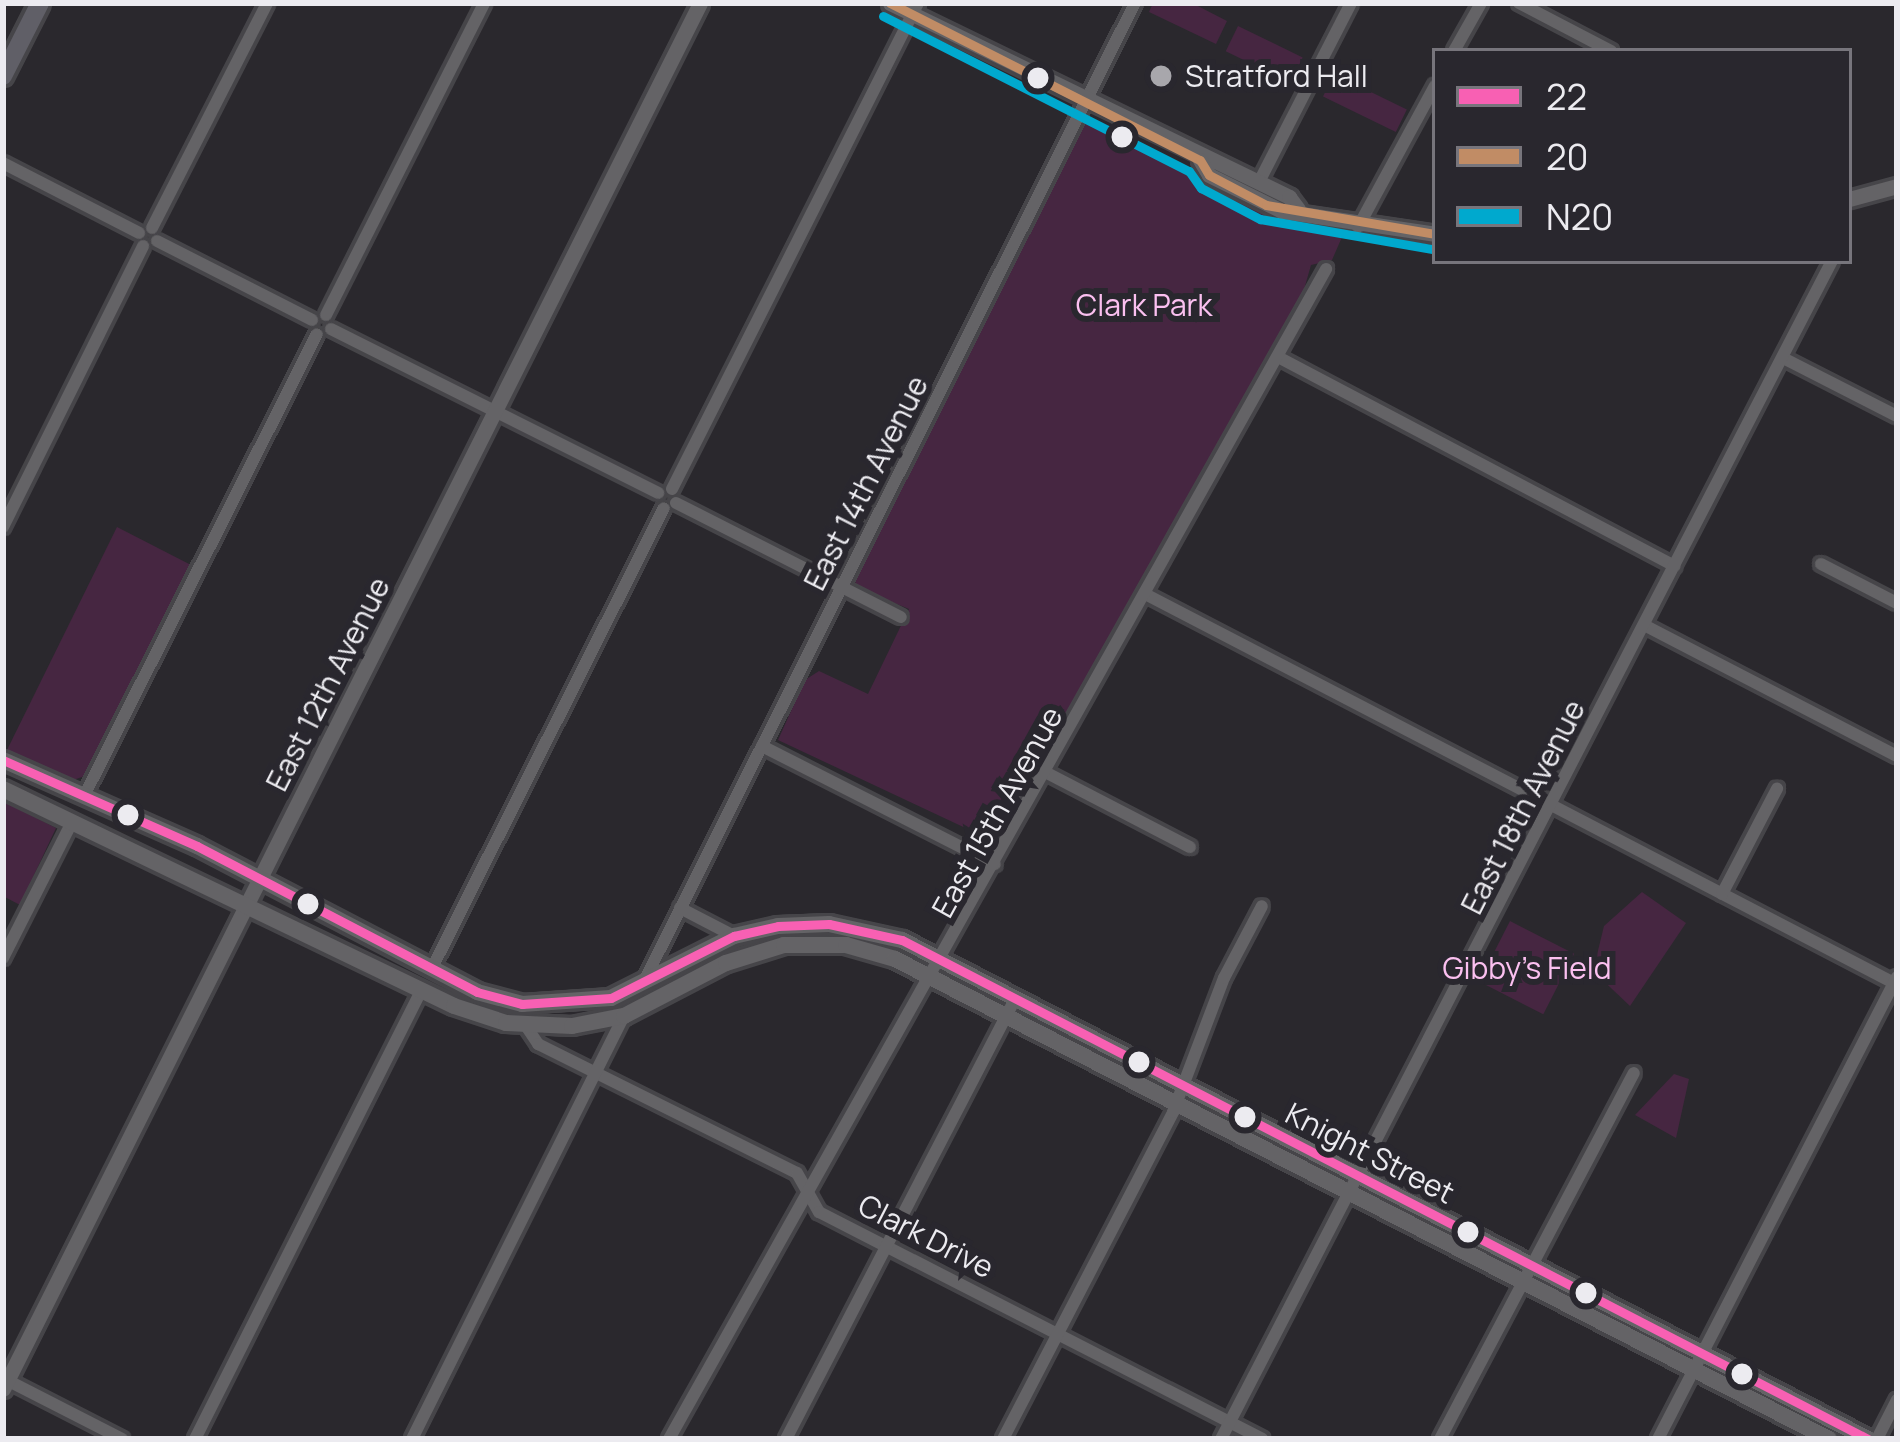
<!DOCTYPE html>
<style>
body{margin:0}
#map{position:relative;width:1900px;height:1442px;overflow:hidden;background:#2a282d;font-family:Manrope,sans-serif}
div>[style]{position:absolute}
.green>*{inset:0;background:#462641;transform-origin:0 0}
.roads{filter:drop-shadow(3px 0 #464549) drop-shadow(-3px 0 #464549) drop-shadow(0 3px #464549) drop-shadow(0 -3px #464549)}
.minor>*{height:12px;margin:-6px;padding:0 6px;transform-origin:6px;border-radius:6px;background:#646366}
.tertiary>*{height:15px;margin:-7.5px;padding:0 7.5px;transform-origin:7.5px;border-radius:7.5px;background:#646366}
.secondary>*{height:16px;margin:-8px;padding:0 8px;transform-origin:8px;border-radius:8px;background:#646366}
.primary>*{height:18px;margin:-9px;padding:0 9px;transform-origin:9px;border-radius:9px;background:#605f67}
.bus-1>*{height:9px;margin:-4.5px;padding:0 4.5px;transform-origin:4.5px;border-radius:4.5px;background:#f860b3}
.bus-2>*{height:9px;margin:-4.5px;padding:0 4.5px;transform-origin:4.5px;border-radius:4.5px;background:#c18c65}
.bus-3>*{height:9px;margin:-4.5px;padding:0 4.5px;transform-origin:4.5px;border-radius:4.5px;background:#00a9ce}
.dots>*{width:33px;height:33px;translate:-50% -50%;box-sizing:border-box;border:6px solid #29272e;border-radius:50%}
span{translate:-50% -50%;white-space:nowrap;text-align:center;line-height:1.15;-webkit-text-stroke:12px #29272e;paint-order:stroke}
.poi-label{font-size:30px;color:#ecebf0}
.left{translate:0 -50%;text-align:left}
.park-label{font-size:30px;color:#fbc0f0}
.street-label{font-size:30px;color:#ecebf0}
.frame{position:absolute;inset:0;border:6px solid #ecebf0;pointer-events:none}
.legend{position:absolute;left:1432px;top:48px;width:420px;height:216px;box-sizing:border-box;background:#29272e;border:3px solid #77757c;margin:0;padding:15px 21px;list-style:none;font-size:36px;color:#ecebf0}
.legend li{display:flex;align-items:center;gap:24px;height:60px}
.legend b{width:60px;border:3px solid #77757c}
</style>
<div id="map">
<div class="green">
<i style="clip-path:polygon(1153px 3px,1192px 3px,1227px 21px,1216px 44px,1149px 12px)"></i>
<i style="left:1238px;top:26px;width:72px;height:28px;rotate:26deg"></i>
<i style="left:1334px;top:74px;width:81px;height:25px;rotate:26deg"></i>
<i style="clip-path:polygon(1091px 120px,1274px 216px,1342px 237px,1332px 260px,1311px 265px,1301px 300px,1153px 570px,991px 840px,778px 740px,805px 680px,819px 671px,868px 694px,909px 609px,856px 587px,854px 574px,1081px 124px)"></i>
<i style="clip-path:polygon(117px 527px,191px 565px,85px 776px,70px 781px,6px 752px)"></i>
<i style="clip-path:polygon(3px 801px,56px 828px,20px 905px,3px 896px)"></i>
<i style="clip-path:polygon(1642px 892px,1686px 923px,1630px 1006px,1593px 971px,1604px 926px)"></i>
<i style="left:1510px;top:921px;width:72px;height:68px;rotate:27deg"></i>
<i style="clip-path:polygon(1674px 1074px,1689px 1079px,1676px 1138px,1635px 1115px)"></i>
</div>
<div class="roads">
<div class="minor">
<i style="left:1519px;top:3px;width:104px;rotate:27.6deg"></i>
<i style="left:1454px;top:51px;width:55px;rotate:-60.6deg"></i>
<i style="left:3px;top:163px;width:153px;rotate:27.2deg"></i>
<i style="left:1259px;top:182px;width:201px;rotate:-62.8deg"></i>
<i style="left:1358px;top:227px;width:161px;rotate:-61.4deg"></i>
<i style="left:152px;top:228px;width:253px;rotate:-62.9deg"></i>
<i style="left:157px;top:241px;width:174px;rotate:27deg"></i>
<i style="left:326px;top:315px;width:350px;rotate:-63.1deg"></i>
<i style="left:331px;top:329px;width:366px;rotate:26.6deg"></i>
<i style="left:1280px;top:358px;width:446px;rotate:27.8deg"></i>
<i style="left:1783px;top:358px;width:128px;rotate:27deg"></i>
<i style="left:672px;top:489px;width:545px;rotate:-63.15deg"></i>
<i style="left:676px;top:503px;width:252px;rotate:26.9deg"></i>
<i style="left:3px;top:527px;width:314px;rotate:-63.5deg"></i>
<i style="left:1821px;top:564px;width:85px;rotate:27.2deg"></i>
<i style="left:1147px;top:595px;width:842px;rotate:27.45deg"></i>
<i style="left:1644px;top:625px;width:285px;rotate:27.4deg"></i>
<i style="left:762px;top:746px;width:261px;rotate:26.9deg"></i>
<i style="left:1047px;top:773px;width:161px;rotate:27.4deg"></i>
<i style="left:84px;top:796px;width:517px;rotate:-63.24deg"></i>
<i style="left:1722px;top:894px;width:119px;rotate:-62.4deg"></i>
<i style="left:680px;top:908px;width:61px;rotate:27.4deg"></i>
<i style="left:3px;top:958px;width:153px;rotate:-63.1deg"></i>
<i style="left:431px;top:970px;width:517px;rotate:-63.24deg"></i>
<i style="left:643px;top:983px;width:1097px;rotate:-63.34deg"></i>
<i style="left:526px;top:1026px;width:22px;rotate:56deg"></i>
<i style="left:538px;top:1044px;width:289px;rotate:26.5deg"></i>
<i style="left:797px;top:1173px;width:45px;rotate:60.6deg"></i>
<i style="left:819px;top:1212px;width:498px;rotate:27.1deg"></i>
<i style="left:3px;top:1378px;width:134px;rotate:27.1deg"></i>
<i style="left:195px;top:1439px;width:504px;rotate:-63.23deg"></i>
<i style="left:412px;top:1439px;width:473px;rotate:-63.4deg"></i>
<i style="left:669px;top:1439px;width:1342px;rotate:-60.68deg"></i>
<i style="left:786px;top:1439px;width:497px;rotate:-62.5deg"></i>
<i style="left:1003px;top:1439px;width:369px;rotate:-62.5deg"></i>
<i style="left:1173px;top:1112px;width:143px;rotate:-69.2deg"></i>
<i style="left:1224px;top:978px;width:81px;rotate:-62.2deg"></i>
<i style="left:1221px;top:1439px;width:1327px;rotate:-62.59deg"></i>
<i style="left:1440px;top:1439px;width:414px;rotate:-62.1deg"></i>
<i style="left:1658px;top:1439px;width:520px;rotate:-62.65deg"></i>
<i style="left:1877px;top:1439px;width:44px;rotate:-62.9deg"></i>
</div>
<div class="tertiary">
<i style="left:890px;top:3px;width:444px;rotate:25.9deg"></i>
<i style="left:1289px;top:197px;width:15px;rotate:53deg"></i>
<i style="left:1200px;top:160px;width:17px;rotate:59deg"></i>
<i style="left:1209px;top:175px;width:81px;rotate:26.3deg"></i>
<i style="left:1282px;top:211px;width:155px;rotate:8.5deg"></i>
<i style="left:1849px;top:199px;width:50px;rotate:-15.2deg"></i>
<i style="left:3px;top:1389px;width:1551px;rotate:-63.3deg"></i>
</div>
<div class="secondary">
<i style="left:3px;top:760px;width:212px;rotate:23.9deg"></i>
<i style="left:197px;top:846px;width:316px;rotate:27.5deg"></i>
<i style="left:477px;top:992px;width:47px;rotate:14.9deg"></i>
<i style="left:522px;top:1004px;width:89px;rotate:-3.9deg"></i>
<i style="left:611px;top:998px;width:138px;rotate:-26.8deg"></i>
<i style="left:734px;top:936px;width:45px;rotate:-12.8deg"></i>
<i style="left:778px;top:926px;width:51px;rotate:-2.2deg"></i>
<i style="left:829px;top:924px;width:75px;rotate:12.4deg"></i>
<i style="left:902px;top:940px;width:1087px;rotate:27.32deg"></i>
<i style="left:3px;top:789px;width:500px;rotate:25.69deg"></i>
<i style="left:454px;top:1006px;width:55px;rotate:18.1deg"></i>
<i style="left:506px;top:1023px;width:66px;rotate:2.6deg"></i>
<i style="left:572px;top:1026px;width:53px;rotate:-10.9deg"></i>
<i style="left:624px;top:1016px;width:115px;rotate:-27.5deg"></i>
<i style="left:726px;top:963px;width:61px;rotate:-17.2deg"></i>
<i style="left:784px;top:945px;width:62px"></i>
<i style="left:846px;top:945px;width:51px;rotate:15.9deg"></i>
<i style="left:895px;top:959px;width:1050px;rotate:27.2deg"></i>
</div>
<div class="primary">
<i style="left:3px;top:76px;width:82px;rotate:-63.1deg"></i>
</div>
</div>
<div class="bus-1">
<i style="left:3px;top:760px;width:212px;rotate:23.9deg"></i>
<i style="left:197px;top:846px;width:316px;rotate:27.5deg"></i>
<i style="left:477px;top:992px;width:47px;rotate:14.9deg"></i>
<i style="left:522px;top:1004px;width:89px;rotate:-3.9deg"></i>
<i style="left:611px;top:998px;width:138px;rotate:-26.8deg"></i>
<i style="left:734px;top:936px;width:45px;rotate:-12.8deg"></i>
<i style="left:778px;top:926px;width:51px;rotate:-2.2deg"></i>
<i style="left:829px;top:924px;width:75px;rotate:12.4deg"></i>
<i style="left:902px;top:940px;width:1087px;rotate:27.32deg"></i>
</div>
<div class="bus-2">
<i style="left:890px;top:3px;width:347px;rotate:26.9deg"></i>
<i style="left:1200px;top:160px;width:17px;rotate:59deg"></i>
<i style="left:1209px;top:175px;width:64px;rotate:27.8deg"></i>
<i style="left:1266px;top:205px;width:171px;rotate:9.7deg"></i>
</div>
<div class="bus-3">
<i style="left:883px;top:16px;width:343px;rotate:26.9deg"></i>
<i style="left:1189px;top:171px;width:21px;rotate:55deg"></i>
<i style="left:1201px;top:188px;width:67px;rotate:27.7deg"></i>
<i style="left:1260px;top:219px;width:175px;rotate:9.9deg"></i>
</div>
<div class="dots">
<i style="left:1161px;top:76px;background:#a8a7ac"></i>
<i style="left:1038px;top:78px;background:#ecebf0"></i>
<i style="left:1122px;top:137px;background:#ecebf0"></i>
<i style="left:128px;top:815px;background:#ecebf0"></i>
<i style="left:308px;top:904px;background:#ecebf0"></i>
<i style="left:1139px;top:1062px;background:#ecebf0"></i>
<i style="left:1245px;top:1117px;background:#ecebf0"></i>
<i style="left:1468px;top:1232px;background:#ecebf0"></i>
<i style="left:1586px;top:1293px;background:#ecebf0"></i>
<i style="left:1742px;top:1374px;background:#ecebf0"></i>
</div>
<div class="poi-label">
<span class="left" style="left:1185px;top:76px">Stratford Hall</span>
</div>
<div class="park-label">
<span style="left:1144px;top:305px">Clark Park</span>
<span style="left:1527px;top:968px">Gibby's Field</span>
</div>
<div class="street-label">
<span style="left:866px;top:483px;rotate:-63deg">East 14th Avenue</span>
<span style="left:328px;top:684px;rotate:-63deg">East 12th Avenue</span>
<span style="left:1523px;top:807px;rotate:-63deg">East 18th Avenue</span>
<span style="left:997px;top:812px;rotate:-61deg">East 15th Avenue</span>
<span style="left:1370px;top:1153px;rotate:27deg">Knight Street</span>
<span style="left:926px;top:1236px;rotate:27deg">Clark Drive</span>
</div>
<div class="frame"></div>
<ul class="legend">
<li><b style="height:15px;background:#f860b3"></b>22</li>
<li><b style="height:15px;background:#c18c65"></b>20</li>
<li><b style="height:15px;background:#00a9ce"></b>N20</li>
</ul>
</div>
